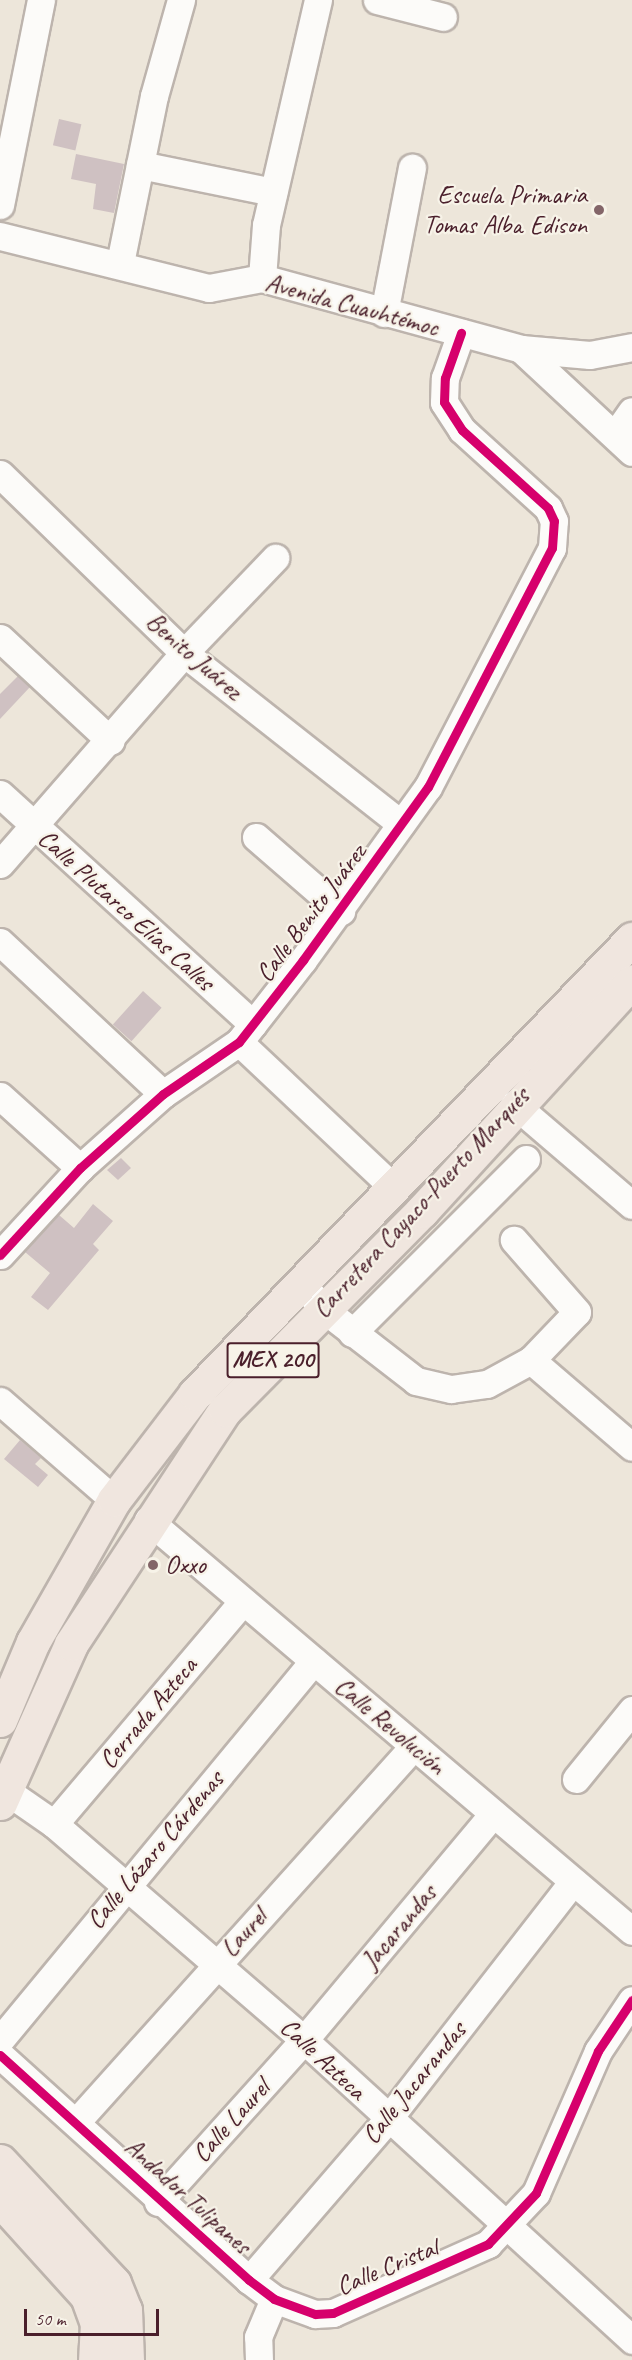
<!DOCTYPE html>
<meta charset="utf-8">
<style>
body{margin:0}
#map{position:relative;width:632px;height:2360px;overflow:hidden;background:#ede6da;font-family:Caveat,sans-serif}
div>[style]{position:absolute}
.building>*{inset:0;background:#cfc1c2;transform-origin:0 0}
.roads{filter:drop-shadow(2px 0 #bdb4ad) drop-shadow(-2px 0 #bdb4ad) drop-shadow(0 2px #bdb4ad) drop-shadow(0 -2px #bdb4ad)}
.minor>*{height:27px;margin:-13.5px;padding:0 13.5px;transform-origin:13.5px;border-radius:13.5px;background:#fcfbf9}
.major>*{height:33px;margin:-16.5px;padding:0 16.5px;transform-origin:16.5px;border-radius:16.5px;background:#f0e6df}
.highway>*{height:33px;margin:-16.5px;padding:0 16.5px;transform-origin:16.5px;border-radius:16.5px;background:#f0e6df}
.cycleway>*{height:9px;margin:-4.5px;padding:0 4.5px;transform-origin:4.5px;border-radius:4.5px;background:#d6006c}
.dots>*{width:16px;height:16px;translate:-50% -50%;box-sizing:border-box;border:3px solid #f7f3e8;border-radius:50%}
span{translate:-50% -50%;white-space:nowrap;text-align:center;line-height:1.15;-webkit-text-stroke:4.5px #f7f3e8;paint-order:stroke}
.shield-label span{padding:2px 4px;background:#f7f3e8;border:2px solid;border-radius:4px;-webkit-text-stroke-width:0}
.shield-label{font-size:24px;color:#4a1f2b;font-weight:700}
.poi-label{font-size:26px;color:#4a1f2b}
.right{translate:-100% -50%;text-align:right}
.left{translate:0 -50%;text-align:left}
.street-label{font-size:26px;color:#4a1f2b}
.scale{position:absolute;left:24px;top:2309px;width:135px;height:27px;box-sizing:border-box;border:3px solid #4a1f2b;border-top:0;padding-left:8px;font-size:18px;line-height:21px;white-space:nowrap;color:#4a1f2b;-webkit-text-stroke:4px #f7f3e8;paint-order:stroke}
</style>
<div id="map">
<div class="building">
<i style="left:59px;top:119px;width:23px;height:27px;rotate:13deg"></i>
<i style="clip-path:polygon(76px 154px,124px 164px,114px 213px,93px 209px,96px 184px,71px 179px)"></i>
<i style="clip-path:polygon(18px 676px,30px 687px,0 719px,0 694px)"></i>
<i style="left:143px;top:991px;width:25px;height:45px;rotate:42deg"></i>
<i style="clip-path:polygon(121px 1158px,131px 1168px,118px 1180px,107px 1170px)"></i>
<i style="clip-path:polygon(93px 1204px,113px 1221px,93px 1244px,99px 1250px,48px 1310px,31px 1297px,50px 1273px,25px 1252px,59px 1215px,74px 1228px)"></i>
<i style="clip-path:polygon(20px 1440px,41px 1458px,35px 1464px,48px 1475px,38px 1487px,4px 1459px)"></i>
</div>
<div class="roads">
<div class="minor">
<i style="left:377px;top:0;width:68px;rotate:14.4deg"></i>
<i style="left:140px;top:165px;width:136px;rotate:11.5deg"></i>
<i style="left:0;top:205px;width:209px;rotate:-78.7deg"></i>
<i style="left:0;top:236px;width:215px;rotate:14deg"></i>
<i style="left:209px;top:288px;width:54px;rotate:-10.7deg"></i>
<i style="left:262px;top:278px;width:269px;rotate:15.3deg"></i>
<i style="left:521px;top:349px;width:151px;rotate:42.9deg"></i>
<i style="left:120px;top:263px;width:170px;rotate:-78.5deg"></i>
<i style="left:154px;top:96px;width:100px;rotate:-74.3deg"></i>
<i style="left:262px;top:278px;width:53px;rotate:-85.7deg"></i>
<i style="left:266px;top:225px;width:231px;rotate:-77deg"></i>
<i style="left:384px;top:313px;width:148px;rotate:-79.1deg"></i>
<i style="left:521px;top:349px;width:69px;rotate:5deg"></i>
<i style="left:590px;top:355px;width:43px;rotate:-10.8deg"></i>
<i style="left:615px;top:435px;width:29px;rotate:-55deg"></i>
<i style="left:0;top:474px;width:257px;rotate:44.2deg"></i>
<i style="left:184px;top:653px;width:276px;rotate:38.2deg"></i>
<i style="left:0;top:638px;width:151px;rotate:42.9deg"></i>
<i style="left:0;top:794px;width:342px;rotate:42.3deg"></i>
<i style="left:256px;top:837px;width:113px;rotate:41deg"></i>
<i style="left:0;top:864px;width:280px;rotate:-48.9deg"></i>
<i style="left:184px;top:653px;width:132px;rotate:-46.2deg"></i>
<i style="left:0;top:942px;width:223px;rotate:43deg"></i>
<i style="left:239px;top:1042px;width:214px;rotate:43.3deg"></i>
<i style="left:0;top:1096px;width:108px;rotate:42deg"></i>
<i style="left:514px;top:1104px;width:155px;rotate:40.6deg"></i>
<i style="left:0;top:1255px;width:118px;rotate:-47.4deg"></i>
<i style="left:80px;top:1168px;width:111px;rotate:-41.7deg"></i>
<i style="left:163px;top:1094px;width:92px;rotate:-34.4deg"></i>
<i style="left:239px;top:1042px;width:104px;rotate:-52deg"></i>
<i style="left:303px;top:960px;width:213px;rotate:-54.2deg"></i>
<i style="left:428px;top:787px;width:269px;rotate:-62.6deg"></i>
<i style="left:552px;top:548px;width:27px;rotate:-86deg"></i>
<i style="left:554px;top:521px;width:14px;rotate:-115deg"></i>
<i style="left:548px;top:508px;width:116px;rotate:-137.8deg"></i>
<i style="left:462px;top:430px;width:33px;rotate:-123deg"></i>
<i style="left:444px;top:402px;width:24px;rotate:-88deg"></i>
<i style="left:445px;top:378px;width:48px;rotate:-70.4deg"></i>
<i style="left:303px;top:1284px;width:31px;rotate:52deg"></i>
<i style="left:322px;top:1308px;width:119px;rotate:37.8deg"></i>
<i style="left:416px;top:1381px;width:36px;rotate:13deg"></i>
<i style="left:451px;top:1389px;width:36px;rotate:-8deg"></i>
<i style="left:487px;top:1384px;width:50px;rotate:-28.6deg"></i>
<i style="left:531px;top:1360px;width:66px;rotate:-46.2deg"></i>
<i style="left:577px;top:1312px;width:96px;rotate:-131.2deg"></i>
<i style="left:352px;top:1333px;width:246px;rotate:-45deg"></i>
<i style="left:531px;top:1360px;width:133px;rotate:40.7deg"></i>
<i style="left:0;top:1401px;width:151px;rotate:41deg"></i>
<i style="left:148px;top:1520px;width:635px;rotate:40.34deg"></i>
<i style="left:576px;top:1779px;width:89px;rotate:-50.9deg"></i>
<i style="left:5px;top:1790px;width:60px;rotate:34.8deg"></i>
<i style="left:54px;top:1824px;width:330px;rotate:40.8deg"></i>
<i style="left:304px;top:2040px;width:445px;rotate:42.4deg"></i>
<i style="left:54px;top:1824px;width:292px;rotate:-49.7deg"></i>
<i style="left:0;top:2040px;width:492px;rotate:-50.4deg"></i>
<i style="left:0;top:2055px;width:336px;rotate:42.1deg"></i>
<i style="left:249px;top:2280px;width:31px;rotate:37deg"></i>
<i style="left:274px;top:2299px;width:44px;rotate:20.1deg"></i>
<i style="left:315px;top:2314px;width:18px;rotate:-3deg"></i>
<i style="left:333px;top:2313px;width:170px;rotate:-24deg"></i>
<i style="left:488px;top:2244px;width:70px;rotate:-46.7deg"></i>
<i style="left:536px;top:2193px;width:155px;rotate:-66.4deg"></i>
<i style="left:598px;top:2051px;width:61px;rotate:-56.3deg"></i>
<i style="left:77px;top:2121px;width:503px;rotate:-48.06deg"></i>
<i style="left:158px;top:2202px;width:218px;rotate:-48deg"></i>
<i style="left:304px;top:2040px;width:295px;rotate:-50.1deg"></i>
<i style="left:249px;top:2280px;width:213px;rotate:-49.2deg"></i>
<i style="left:388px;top:2119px;width:301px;rotate:-52.1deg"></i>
<i style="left:259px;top:2360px;width:23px;rotate:-92deg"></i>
<i style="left:258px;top:2337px;width:41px;rotate:-67.2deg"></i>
</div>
<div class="major">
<i style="left:0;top:1720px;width:85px;rotate:-67.1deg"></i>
<i style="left:33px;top:1642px;width:163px;rotate:-60.3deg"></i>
<i style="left:114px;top:1500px;width:133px;rotate:-52.6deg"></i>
<i style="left:195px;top:1394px;width:631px;rotate:-46.16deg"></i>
<i style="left:0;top:1803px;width:174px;rotate:-65.9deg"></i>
<i style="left:71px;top:1644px;width:280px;rotate:-56.7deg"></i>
<i style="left:225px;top:1410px;width:280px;rotate:-45.3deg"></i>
<i style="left:422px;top:1211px;width:311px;rotate:-47.6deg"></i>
</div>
<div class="highway">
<i style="left:0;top:2161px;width:167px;rotate:46.9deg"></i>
<i style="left:114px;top:2283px;width:29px;rotate:68deg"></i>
<i style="left:125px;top:2310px;width:50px;rotate:87.7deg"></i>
<i style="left:0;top:2200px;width:130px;rotate:47.8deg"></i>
<i style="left:87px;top:2296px;width:29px;rotate:70deg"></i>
<i style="left:97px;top:2323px;width:37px;rotate:93deg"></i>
</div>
</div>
<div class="cycleway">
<i style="left:0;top:1255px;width:118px;rotate:-47.4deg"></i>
<i style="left:80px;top:1168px;width:111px;rotate:-41.7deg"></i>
<i style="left:163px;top:1094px;width:92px;rotate:-34.4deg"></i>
<i style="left:239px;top:1042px;width:104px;rotate:-52deg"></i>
<i style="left:303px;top:960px;width:213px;rotate:-54.2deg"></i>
<i style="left:428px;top:787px;width:269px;rotate:-62.6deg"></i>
<i style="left:552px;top:548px;width:27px;rotate:-86deg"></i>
<i style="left:554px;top:521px;width:14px;rotate:-115deg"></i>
<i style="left:548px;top:508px;width:116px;rotate:-137.8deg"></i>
<i style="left:462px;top:430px;width:33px;rotate:-123deg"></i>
<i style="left:444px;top:402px;width:24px;rotate:-88deg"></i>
<i style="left:445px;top:378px;width:48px;rotate:-70.4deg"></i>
<i style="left:0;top:2055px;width:336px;rotate:42.1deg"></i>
<i style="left:249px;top:2280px;width:31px;rotate:37deg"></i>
<i style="left:274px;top:2299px;width:44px;rotate:20.1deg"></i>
<i style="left:315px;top:2314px;width:18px;rotate:-3deg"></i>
<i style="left:333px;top:2313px;width:170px;rotate:-24deg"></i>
<i style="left:488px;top:2244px;width:70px;rotate:-46.7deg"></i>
<i style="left:536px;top:2193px;width:155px;rotate:-66.4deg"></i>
<i style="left:598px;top:2051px;width:61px;rotate:-56.3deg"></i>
</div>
<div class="dots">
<i style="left:599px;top:210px;background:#836568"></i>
<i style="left:153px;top:1565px;background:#836568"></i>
</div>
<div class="shield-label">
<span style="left:273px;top:1360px">MEX 200</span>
</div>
<div class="poi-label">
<span class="right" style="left:587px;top:210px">Escuela Primaria<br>Tomas Alba Edison</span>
<span class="left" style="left:165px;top:1565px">Oxxo</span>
</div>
<div class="street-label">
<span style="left:352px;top:305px;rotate:15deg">Avenida Cuauhtémoc</span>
<span style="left:194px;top:656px;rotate:41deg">Benito Juárez</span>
<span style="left:126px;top:910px;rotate:42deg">Calle Plutarco Elías Calles</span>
<span style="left:311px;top:913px;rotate:-53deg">Calle Benito Juárez</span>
<span style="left:421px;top:1203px;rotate:-47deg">Carretera Cayaco-Puerto Marqués</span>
<span style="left:148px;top:1713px;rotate:-50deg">Cerrada Azteca</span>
<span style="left:390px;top:1726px;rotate:40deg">Calle Revolución</span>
<span style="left:155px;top:1850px;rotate:-50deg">Calle Lázaro Cárdenas</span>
<span style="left:399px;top:1927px;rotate:-50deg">Jacarandas</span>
<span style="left:244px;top:1933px;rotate:-48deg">Laurel</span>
<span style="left:323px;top:2059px;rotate:43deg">Calle Azteca</span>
<span style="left:414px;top:2083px;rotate:-51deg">Calle Jacarandas</span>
<span style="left:231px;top:2121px;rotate:-48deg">Calle Laurel</span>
<span style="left:188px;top:2196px;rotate:42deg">Andador Tulipanes</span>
<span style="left:387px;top:2267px;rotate:-23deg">Calle Cristal</span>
</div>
<div class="scale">50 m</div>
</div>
